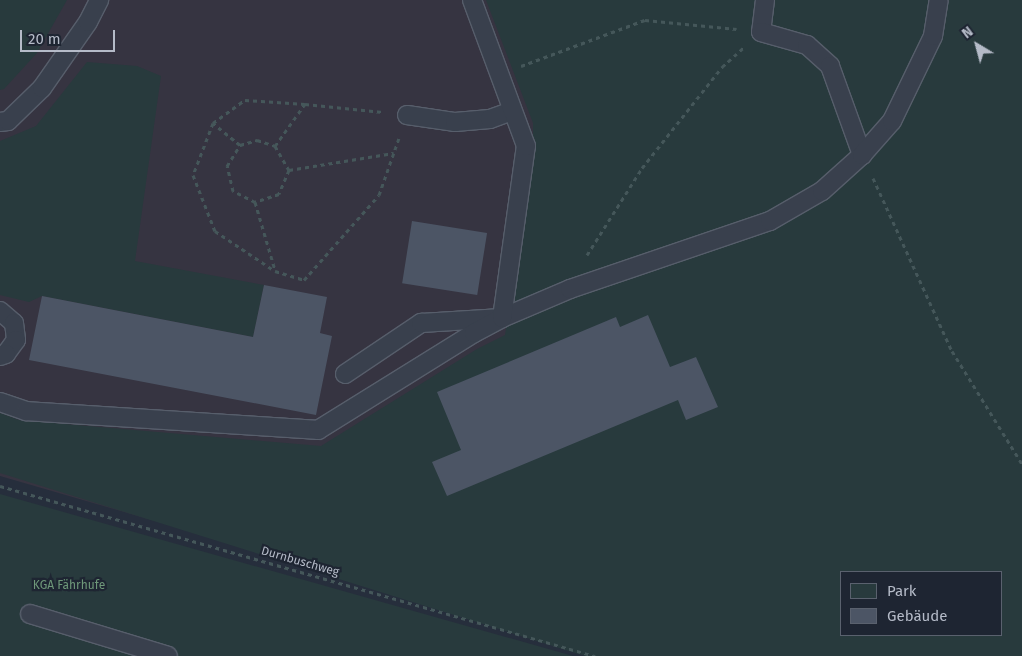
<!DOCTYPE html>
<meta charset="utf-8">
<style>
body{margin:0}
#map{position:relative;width:1022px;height:656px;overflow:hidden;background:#262e3c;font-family:"Fira Sans",sans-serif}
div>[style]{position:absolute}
.medical>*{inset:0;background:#363441}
.green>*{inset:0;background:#283a3d}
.building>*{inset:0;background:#4c5565;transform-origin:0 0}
.path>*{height:3px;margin-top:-1.5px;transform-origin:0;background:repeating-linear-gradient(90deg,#45575a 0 4px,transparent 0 8px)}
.roads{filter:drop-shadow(1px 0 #575e6b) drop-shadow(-1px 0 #575e6b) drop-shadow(0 1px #575e6b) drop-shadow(0 -1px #575e6b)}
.lane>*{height:18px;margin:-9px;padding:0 9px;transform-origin:9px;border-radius:9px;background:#39404d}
span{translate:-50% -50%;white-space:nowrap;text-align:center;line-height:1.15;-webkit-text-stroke:4.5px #1e2532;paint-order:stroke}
.street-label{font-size:12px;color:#b5bbc8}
.park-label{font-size:12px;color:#6e9779}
.legend{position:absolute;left:840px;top:571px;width:162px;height:65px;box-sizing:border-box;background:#1e2532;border:1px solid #5a616e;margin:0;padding:6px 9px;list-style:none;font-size:15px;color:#b5bbc8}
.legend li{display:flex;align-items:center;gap:10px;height:25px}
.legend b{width:25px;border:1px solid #5a616e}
.north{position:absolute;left:952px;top:20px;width:50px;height:50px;-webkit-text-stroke:4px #1e2532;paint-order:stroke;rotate:323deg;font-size:14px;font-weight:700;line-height:20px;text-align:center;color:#b5bbc8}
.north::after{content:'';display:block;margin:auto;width:18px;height:22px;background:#b5bbc8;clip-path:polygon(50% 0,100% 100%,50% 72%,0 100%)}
.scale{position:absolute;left:20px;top:30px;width:95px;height:22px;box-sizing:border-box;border:2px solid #b5bbc8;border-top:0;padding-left:6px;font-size:15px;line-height:18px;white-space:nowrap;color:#b5bbc8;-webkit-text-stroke:4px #1e2532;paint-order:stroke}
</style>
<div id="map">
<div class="medical">
<i style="clip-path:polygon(evenodd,0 0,1022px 0,1022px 656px,621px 656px,0 476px,0 0,841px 572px,1001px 572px,1001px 635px,841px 635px,841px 572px)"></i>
</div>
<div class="green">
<i style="clip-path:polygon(0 0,67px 0,37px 53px,4px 89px,0 90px)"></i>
<i style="clip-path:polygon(evenodd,486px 0,1022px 0,1022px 656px,585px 656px,0 473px,0 413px,19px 420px,321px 446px,477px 349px,505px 335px,533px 162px,533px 123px,486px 0,841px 572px,1001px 572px,1001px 635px,841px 635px,841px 572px)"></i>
<i style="clip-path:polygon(87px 62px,137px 66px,161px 76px,135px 261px,264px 285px,253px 337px,42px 296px,29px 302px,0 295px,0 141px,36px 126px)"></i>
<i style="clip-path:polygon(0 494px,573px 656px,0 656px)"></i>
</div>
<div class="building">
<i style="left:412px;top:221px;width:76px;height:63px;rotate:9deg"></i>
<i style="clip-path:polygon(264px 285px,327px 297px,320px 333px,332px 336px,316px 415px,29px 360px,42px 296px,253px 337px)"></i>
<i style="clip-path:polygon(648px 315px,670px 367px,696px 357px,718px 407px,686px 420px,678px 400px,447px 496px,432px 462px,461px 450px,437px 392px,616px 317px,620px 327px)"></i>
</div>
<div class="path">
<i style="left:521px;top:66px;width:132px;rotate:-20.4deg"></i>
<i style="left:645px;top:20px;width:92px;rotate:5.6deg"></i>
<i style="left:213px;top:123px;width:39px;rotate:-36deg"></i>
<i style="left:245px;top:100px;width:60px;rotate:3.8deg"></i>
<i style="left:257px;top:140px;width:19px;rotate:18deg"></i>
<i style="left:275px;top:146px;width:28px;rotate:60deg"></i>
<i style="left:289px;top:170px;width:26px;rotate:113deg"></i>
<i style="left:279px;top:194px;width:25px;rotate:162deg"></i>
<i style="left:255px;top:202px;width:25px;rotate:-153deg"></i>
<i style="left:233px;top:191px;width:26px;rotate:-103deg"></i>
<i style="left:227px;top:166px;width:25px;rotate:-58deg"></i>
<i style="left:240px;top:145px;width:18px;rotate:-16deg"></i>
<i style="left:240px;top:145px;width:35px;rotate:-141deg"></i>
<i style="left:213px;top:123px;width:56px;rotate:111deg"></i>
<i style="left:193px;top:175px;width:60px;rotate:68.6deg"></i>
<i style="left:215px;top:231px;width:72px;rotate:33.7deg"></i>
<i style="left:275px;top:271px;width:30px;rotate:17deg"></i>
<i style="left:304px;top:280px;width:113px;rotate:-48.6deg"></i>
<i style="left:379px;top:195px;width:60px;rotate:-70.7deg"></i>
<i style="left:275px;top:146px;width:52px;rotate:-54.5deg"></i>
<i style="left:305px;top:104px;width:78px;rotate:5.9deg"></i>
<i style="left:289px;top:170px;width:106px;rotate:-9.2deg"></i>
<i style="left:873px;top:178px;width:190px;rotate:65.5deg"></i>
<i style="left:952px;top:351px;width:133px;rotate:58.2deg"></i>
<i style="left:255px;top:202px;width:71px;rotate:73.6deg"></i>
<i style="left:587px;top:255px;width:103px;rotate:-57.7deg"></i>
<i style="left:642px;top:168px;width:129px;rotate:-51.6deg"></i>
<i style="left:722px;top:67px;width:30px;rotate:-42deg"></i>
<i style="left:0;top:486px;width:619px;rotate:15.95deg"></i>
</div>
<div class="roads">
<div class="lane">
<i style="left:765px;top:0;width:32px;rotate:97deg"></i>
<i style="left:761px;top:32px;width:48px;rotate:15.8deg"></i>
<i style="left:807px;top:45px;width:31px;rotate:42deg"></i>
<i style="left:830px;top:66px;width:95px;rotate:70.2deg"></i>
<i style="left:407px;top:115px;width:49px;rotate:8.3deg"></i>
<i style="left:455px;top:122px;width:35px;rotate:-5deg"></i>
<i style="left:490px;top:119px;width:23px;rotate:-20deg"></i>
<i style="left:0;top:122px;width:8px;rotate:-7deg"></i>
<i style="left:8px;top:121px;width:47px;rotate:-44.1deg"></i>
<i style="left:42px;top:88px;width:80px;rotate:-55.1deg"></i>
<i style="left:88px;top:22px;width:25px;rotate:-63deg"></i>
<i style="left:0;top:311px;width:18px;rotate:41deg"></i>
<i style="left:14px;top:323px;width:17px;rotate:83deg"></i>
<i style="left:16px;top:340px;width:17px;rotate:126deg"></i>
<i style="left:6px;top:354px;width:6px;rotate:162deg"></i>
<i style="left:345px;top:374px;width:92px;rotate:-33.9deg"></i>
<i style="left:421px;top:323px;width:81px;rotate:-3.5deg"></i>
<i style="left:502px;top:318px;width:74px;rotate:-23.1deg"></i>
<i style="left:570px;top:289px;width:211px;rotate:-18.8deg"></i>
<i style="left:770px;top:221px;width:60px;rotate:-30deg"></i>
<i style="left:822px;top:191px;width:54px;rotate:-42deg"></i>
<i style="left:862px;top:155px;width:45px;rotate:-48.6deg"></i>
<i style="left:892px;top:121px;width:94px;rotate:-64.2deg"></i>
<i style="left:933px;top:36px;width:36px;rotate:-81deg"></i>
<i style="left:0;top:402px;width:28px;rotate:19deg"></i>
<i style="left:26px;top:411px;width:293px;rotate:3.7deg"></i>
<i style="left:318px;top:430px;width:184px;rotate:-31.9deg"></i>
<i style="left:474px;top:333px;width:32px;rotate:-28deg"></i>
<i style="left:502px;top:318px;width:174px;rotate:-82.1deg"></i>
<i style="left:526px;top:146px;width:156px;rotate:-110.3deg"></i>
<i style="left:30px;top:614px;width:144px;rotate:16.9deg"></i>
</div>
</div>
<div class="street-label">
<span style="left:300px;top:562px;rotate:16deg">Durnbuschweg</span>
</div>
<div class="park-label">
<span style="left:69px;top:586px">KGA Fährhufe</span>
</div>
<ul class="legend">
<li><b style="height:14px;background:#283a3d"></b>Park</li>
<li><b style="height:14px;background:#4c5565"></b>Gebäude</li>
</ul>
<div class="north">N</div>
<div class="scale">20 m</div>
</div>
